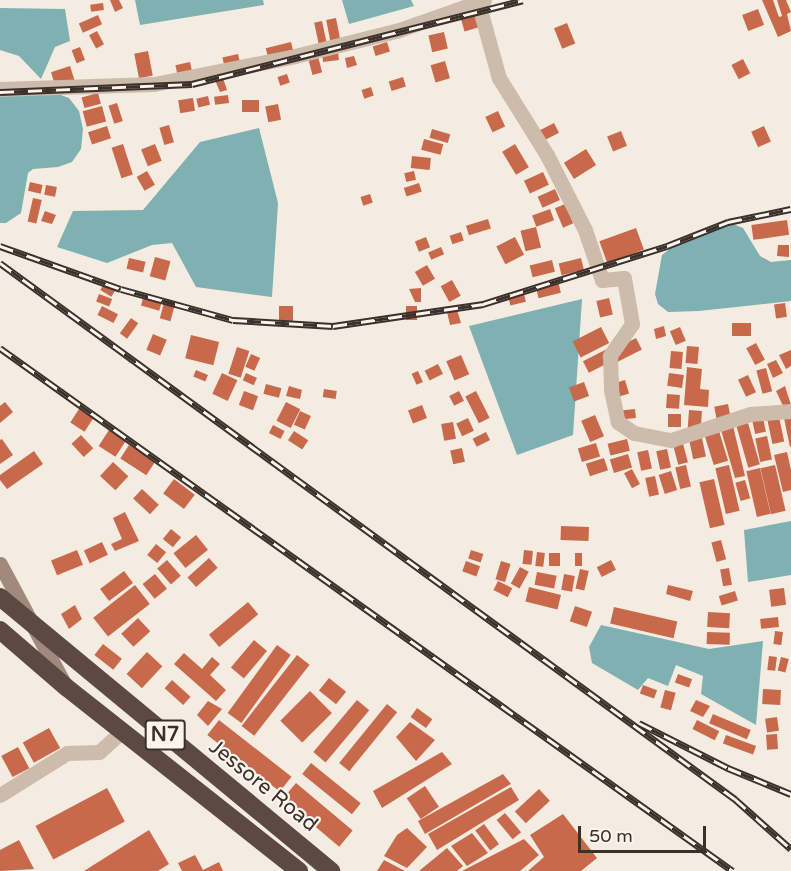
<!DOCTYPE html>
<style>
body{margin:0}
#map{position:relative;width:791px;height:871px;overflow:hidden;background:#f4ebe1;font-family:"Varela Round",sans-serif}
div>[style]{position:absolute}
.water>*{inset:0;background:#7fb0b2}
.building>*{inset:0;background:#c8694b;transform-origin:0 0}
.street>*{height:15px;margin:-7.5px;padding:0 7.5px;transform-origin:7.5px;border-radius:7.5px;background:#cdbbac}
.secondary>*{height:15px;margin:-7.5px;padding:0 7.5px;transform-origin:7.5px;border-radius:7.5px;background:#a18a7d}
.highway>*{height:18px;margin:-9px;padding:0 9px;transform-origin:9px;border-radius:9px;background:#5c4a42}
.rail>*{height:7px;margin-top:-3.5px;transform-origin:0;background:repeating-linear-gradient(90deg,#fbf5ee 0 14px,#3b302b 0 28px);box-sizing:border-box;border-block:2px solid #3b302b}
span{translate:-50% -50%;white-space:nowrap;text-align:center;line-height:1.15;-webkit-text-stroke:4.5px #fbf5ee;paint-order:stroke}
.shield-label span{padding:2px 4px;background:#fbf5ee;border:2px solid;border-radius:4px;-webkit-text-stroke-width:0}
.shield-label{font-size:20px;color:#3b302b;font-weight:700}
.street-label{font-size:21px;color:#3b302b}
.scale{position:absolute;left:578px;top:826px;width:128px;height:27px;box-sizing:border-box;border:3px solid #3b302b;border-top:0;padding-left:8px;font-size:18px;line-height:21px;white-space:nowrap;color:#3b302b;-webkit-text-stroke:4px #fbf5ee;paint-order:stroke}
</style>
<div id="map">
<div class="water">
<i style="clip-path:polygon(135px 0,263px 0,264px 5px,140px 25px)"></i>
<i style="clip-path:polygon(342px 0,411px 0,414px 6px,349px 24px)"></i>
<i style="clip-path:polygon(0 8px,65px 9px,70px 41px,55px 47px,41px 79px,19px 56px,0 50px)"></i>
<i style="clip-path:polygon(58px 94px,69px 98px,79px 111px,83px 129px,81px 149px,72px 162px,58px 167px,33px 169px,28px 173px,21px 213px,6px 223px,0 223px,0 96px)"></i>
<i style="clip-path:polygon(259px 128px,278px 203px,272px 297px,196px 287px,172px 243px,152px 245px,107px 263px,57px 247px,73px 211px,143px 210px,200px 142px)"></i>
<i style="clip-path:polygon(733px 224px,743px 228px,760px 256px,771px 262px,791px 260px,791px 301px,699px 311px,668px 312px,658px 304px,655px 294px,662px 255px,672px 247px,721px 226px)"></i>
<i style="clip-path:polygon(582px 299px,573px 435px,517px 455px,469px 326px)"></i>
<i style="clip-path:polygon(791px 521px,791px 575px,748px 582px,744px 530px)"></i>
<i style="clip-path:polygon(601px 625px,709px 649px,763px 641px,756px 725px,701px 694px,703px 676px,676px 665px,668px 686px,648px 678px,638px 690px,592px 663px,589px 647px)"></i>
</div>
<div class="building">
<i style="clip-path:polygon(110px 0,119px 0,123px 8px,115px 12px)"></i>
<i style="clip-path:polygon(762px 0,773px 0,779px 17px,782px 16px,777px 0,786px 0,791px 12px,787px 14px,791px 31px,778px 37px)"></i>
<i style="left:103px;top:3px;width:7px;height:13px;rotate:82deg"></i>
<i style="left:758px;top:9px;width:17px;height:17px;rotate:69deg"></i>
<i style="left:474px;top:10px;width:18px;height:15px;rotate:74deg"></i>
<i style="left:98px;top:15px;width:10px;height:21px;rotate:66deg"></i>
<i style="left:336px;top:18px;width:21px;height:10px;rotate:79deg"></i>
<i style="left:322px;top:21px;width:24px;height:8px;rotate:78deg"></i>
<i style="left:567px;top:23px;width:22px;height:14px;rotate:68deg"></i>
<i style="left:97px;top:31px;width:15px;height:9px;rotate:62deg"></i>
<i style="left:444px;top:32px;width:17px;height:16px;rotate:77deg"></i>
<i style="left:291px;top:42px;width:8px;height:26px;rotate:76deg"></i>
<i style="left:387px;top:42px;width:10px;height:15px;rotate:73deg"></i>
<i style="left:80px;top:47px;width:14px;height:9px;rotate:69deg"></i>
<i style="left:148px;top:51px;width:25px;height:14px;rotate:79deg"></i>
<i style="left:338px;top:52px;width:8px;height:16px;rotate:83deg"></i>
<i style="left:317px;top:53px;width:20px;height:10px;rotate:75deg"></i>
<i style="left:238px;top:54px;width:9px;height:16px;rotate:77deg"></i>
<i style="clip-path:polygon(354px 56px,357px 65px,347px 68px,345px 58px)"></i>
<i style="left:743px;top:59px;width:16px;height:13px;rotate:63deg"></i>
<i style="left:445px;top:61px;width:18px;height:15px;rotate:74deg"></i>
<i style="left:190px;top:62px;width:9px;height:15px;rotate:77deg"></i>
<i style="left:70px;top:66px;width:16px;height:20px;rotate:72deg"></i>
<i style="left:287px;top:74px;width:9px;height:10px;rotate:72deg"></i>
<i style="left:403px;top:77px;width:10px;height:15px;rotate:73deg"></i>
<i style="clip-path:polygon(223px 78px,227px 90px,220px 92px,215px 80px)"></i>
<i style="left:371px;top:87px;width:9px;height:10px;rotate:72deg"></i>
<i style="left:98px;top:93px;width:11px;height:17px;rotate:75deg"></i>
<i style="left:228px;top:95px;width:8px;height:14px;rotate:83deg"></i>
<i style="left:208px;top:96px;width:9px;height:12px;rotate:77deg"></i>
<i style="left:193px;top:98px;width:13px;height:15px;rotate:81deg"></i>
<i style="left:242px;top:100px;width:17px;height:12px"></i>
<i style="left:117px;top:103px;width:19px;height:9px;rotate:72deg"></i>
<i style="left:278px;top:104px;width:16px;height:13px;rotate:79deg"></i>
<i style="left:102px;top:106px;width:16px;height:20px;rotate:75deg"></i>
<i style="left:498px;top:111px;width:17px;height:14px;rotate:65deg"></i>
<i style="left:554px;top:123px;width:11px;height:18px;rotate:63deg"></i>
<i style="left:169px;top:125px;width:18px;height:10px;rotate:74deg"></i>
<i style="left:107px;top:126px;width:13px;height:20px;rotate:72deg"></i>
<i style="left:764px;top:126px;width:17px;height:14px;rotate:66deg"></i>
<i style="left:432px;top:129px;width:19px;height:9px;rotate:16deg"></i>
<i style="left:621px;top:131px;width:16px;height:15px;rotate:68deg"></i>
<i style="left:424px;top:139px;width:20px;height:11px;rotate:15deg"></i>
<i style="left:123px;top:144px;width:32px;height:12px;rotate:72deg"></i>
<i style="left:155px;top:144px;width:18px;height:15px;rotate:68deg"></i>
<i style="left:515px;top:144px;width:27px;height:15px;rotate:59deg"></i>
<i style="left:586px;top:149px;width:19px;height:26px;rotate:58deg"></i>
<i style="left:412px;top:156px;width:19px;height:12px;rotate:6deg"></i>
<i style="left:147px;top:171px;width:16px;height:12px;rotate:60deg"></i>
<i style="left:414px;top:171px;width:9px;height:10px;rotate:77deg"></i>
<i style="left:543px;top:172px;width:14px;height:21px;rotate:65deg"></i>
<i style="left:30px;top:182px;width:13px;height:9px;rotate:13deg"></i>
<i style="left:419px;top:183px;width:9px;height:16px;rotate:72deg"></i>
<i style="left:46px;top:185px;width:11px;height:10px;rotate:10deg"></i>
<i style="left:555px;top:189px;width:12px;height:19px;rotate:66deg"></i>
<i style="left:370px;top:194px;width:9px;height:10px;rotate:72deg"></i>
<i style="left:33px;top:198px;width:9px;height:24px;rotate:13deg"></i>
<i style="left:565px;top:204px;width:21px;height:11px;rotate:67deg"></i>
<i style="left:550px;top:209px;width:12px;height:19px;rotate:70deg"></i>
<i style="clip-path:polygon(45px 211px,56px 215px,52px 224px,41px 221px)"></i>
<i style="left:488px;top:219px;width:10px;height:23px;rotate:73deg"></i>
<i style="left:787px;top:220px;width:15px;height:36px;rotate:82deg"></i>
<i style="left:536px;top:227px;width:21px;height:16px;rotate:76deg"></i>
<i style="left:636px;top:228px;width:23px;height:39px;rotate:70deg"></i>
<i style="left:461px;top:232px;width:9px;height:12px;rotate:72deg"></i>
<i style="left:426px;top:237px;width:11px;height:12px;rotate:68deg"></i>
<i style="left:515px;top:237px;width:20px;height:21px;rotate:63deg"></i>
<i style="clip-path:polygon(778px 245px,789px 245px,789px 257px,777px 256px)"></i>
<i style="left:441px;top:247px;width:8px;height:14px;rotate:67deg"></i>
<i style="left:155px;top:257px;width:16px;height:20px;rotate:15deg"></i>
<i style="left:129px;top:258px;width:17px;height:11px;rotate:13deg"></i>
<i style="left:581px;top:258px;width:12px;height:23px;rotate:76deg"></i>
<i style="left:552px;top:260px;width:12px;height:23px;rotate:76deg"></i>
<i style="left:427px;top:265px;width:16px;height:14px;rotate:60deg"></i>
<i style="left:452px;top:280px;width:18px;height:13px;rotate:61deg"></i>
<i style="left:558px;top:281px;width:12px;height:23px;rotate:76deg"></i>
<i style="left:104px;top:284px;width:13px;height:7px;rotate:32deg"></i>
<i style="clip-path:polygon(421px 288px,421px 302px,415px 302px,409px 289px)"></i>
<i style="left:523px;top:290px;width:12px;height:16px;rotate:76deg"></i>
<i style="left:99px;top:294px;width:14px;height:8px;rotate:21deg"></i>
<i style="left:144px;top:295px;width:19px;height:11px;rotate:16deg"></i>
<i style="left:609px;top:298px;width:17px;height:13px;rotate:77deg"></i>
<i style="left:165px;top:299px;width:11px;height:20px;rotate:15deg"></i>
<i style="left:785px;top:303px;width:14px;height:11px;rotate:82deg"></i>
<i style="left:102px;top:306px;width:18px;height:10px;rotate:27deg"></i>
<i style="left:279px;top:306px;width:14px;height:15px"></i>
<i style="left:406px;top:306px;width:11px;height:14px"></i>
<i style="clip-path:polygon(457px 310px,461px 323px,450px 325px,447px 312px)"></i>
<i style="left:131px;top:318px;width:9px;height:19px;rotate:36deg"></i>
<i style="left:751px;top:323px;width:13px;height:19px;rotate:90deg"></i>
<i style="clip-path:polygon(664px 326px,666px 336px,656px 339px,654px 329px)"></i>
<i style="left:601px;top:327px;width:18px;height:32px;rotate:63deg"></i>
<i style="left:680px;top:327px;width:15px;height:11px;rotate:67deg"></i>
<i style="left:153px;top:334px;width:15px;height:17px;rotate:23deg"></i>
<i style="left:191px;top:335px;width:29px;height:24px;rotate:14deg"></i>
<i style="left:636px;top:338px;width:13px;height:27px;rotate:63deg"></i>
<i style="left:756px;top:343px;width:19px;height:11px;rotate:62deg"></i>
<i style="left:687px;top:346px;width:12px;height:17px;rotate:5deg"></i>
<i style="left:237px;top:347px;width:13px;height:28px;rotate:18deg"></i>
<i style="left:607px;top:349px;width:13px;height:27px;rotate:63deg"></i>
<i style="clip-path:polygon(791px 350px,791px 366px,786px 369px,779px 355px)"></i>
<i style="left:671px;top:351px;width:12px;height:17px;rotate:5deg"></i>
<i style="left:251px;top:354px;width:10px;height:14px;rotate:24deg"></i>
<i style="left:461px;top:355px;width:21px;height:16px;rotate:67deg"></i>
<i style="clip-path:polygon(776px 360px,783px 373px,773px 378px,767px 364px)"></i>
<i style="left:438px;top:364px;width:11px;height:15px;rotate:63deg"></i>
<i style="clip-path:polygon(687px 367px,702px 369px,700px 389px,709px 390px,708px 407px,684px 405px)"></i>
<i style="left:766px;top:368px;width:24px;height:10px;rotate:75deg"></i>
<i style="left:196px;top:370px;width:13px;height:7px;rotate:23deg"></i>
<i style="left:418px;top:371px;width:12px;height:7px;rotate:66deg"></i>
<i style="left:222px;top:373px;width:17px;height:23px;rotate:25deg"></i>
<i style="left:246px;top:373px;width:12px;height:8px;rotate:24deg"></i>
<i style="left:669px;top:373px;width:15px;height:13px;rotate:8deg"></i>
<i style="left:748px;top:375px;width:19px;height:11px;rotate:65deg"></i>
<i style="left:625px;top:380px;width:14px;height:12px;rotate:73deg"></i>
<i style="left:584px;top:382px;width:15px;height:16px;rotate:70deg"></i>
<i style="left:266px;top:384px;width:16px;height:10px;rotate:15deg"></i>
<i style="clip-path:polygon(289px 386px,302px 390px,300px 399px,286px 396px)"></i>
<i style="clip-path:polygon(785px 386px,791px 405px,784px 408px,776px 391px)"></i>
<i style="left:324px;top:389px;width:13px;height:8px;rotate:9deg"></i>
<i style="left:244px;top:391px;width:15px;height:15px;rotate:20deg"></i>
<i style="left:459px;top:391px;width:11px;height:11px;rotate:63deg"></i>
<i style="left:476px;top:391px;width:30px;height:12px;rotate:63deg"></i>
<i style="left:667px;top:394px;width:13px;height:14px;rotate:4deg"></i>
<i style="clip-path:polygon(5px 402px,13px 412px,0 423px,0 406px)"></i>
<i style="left:286px;top:402px;width:16px;height:21px;rotate:27deg"></i>
<i style="left:728px;top:404px;width:15px;height:14px;rotate:79deg"></i>
<i style="left:422px;top:405px;width:14px;height:15px;rotate:69deg"></i>
<i style="left:79px;top:409px;width:17px;height:16px;rotate:33deg"></i>
<i style="left:635px;top:409px;width:9px;height:23px;rotate:84deg"></i>
<i style="left:689px;top:410px;width:13px;height:24px;rotate:4deg"></i>
<i style="left:300px;top:411px;width:12px;height:15px;rotate:24deg"></i>
<i style="left:668px;top:414px;width:13px;height:13px"></i>
<i style="left:595px;top:415px;width:23px;height:15px;rotate:67deg"></i>
<i style="clip-path:polygon(791px 416px,791px 446px,790px 447px,784px 418px)"></i>
<i style="left:779px;top:417px;width:25px;height:12px;rotate:78deg"></i>
<i style="left:468px;top:418px;width:14px;height:13px;rotate:65deg"></i>
<i style="left:763px;top:418px;width:14px;height:11px;rotate:78deg"></i>
<i style="left:453px;top:422px;width:17px;height:12px;rotate:80deg"></i>
<i style="left:748px;top:423px;width:43px;height:12px;rotate:74deg"></i>
<i style="left:273px;top:425px;width:13px;height:9px;rotate:27deg"></i>
<i style="clip-path:polygon(733px 426px,745px 476px,735px 478px,721px 430px)"></i>
<i style="left:109px;top:430px;width:20px;height:19px;rotate:33deg"></i>
<i style="left:294px;top:431px;width:17px;height:11px;rotate:33deg"></i>
<i style="left:719px;top:431px;width:31px;height:15px;rotate:73deg"></i>
<i style="left:486px;top:432px;width:9px;height:15px;rotate:63deg"></i>
<i style="left:81px;top:435px;width:18px;height:13px;rotate:47deg"></i>
<i style="left:767px;top:436px;width:24px;height:12px;rotate:78deg"></i>
<i style="left:702px;top:438px;width:19px;height:13px;rotate:78deg"></i>
<i style="clip-path:polygon(2px 439px,13px 455px,0 464px,0 440px)"></i>
<i style="left:627px;top:439px;width:12px;height:20px;rotate:76deg"></i>
<i style="left:682px;top:440px;width:23px;height:10px;rotate:75deg"></i>
<i style="left:596px;top:443px;width:14px;height:19px;rotate:73deg"></i>
<i style="left:129px;top:445px;width:31px;height:16px;rotate:33deg"></i>
<i style="left:462px;top:448px;width:14px;height:12px;rotate:78deg"></i>
<i style="left:667px;top:449px;width:19px;height:11px;rotate:78deg"></i>
<i style="left:648px;top:450px;width:19px;height:11px;rotate:78deg"></i>
<i style="clip-path:polygon(34px 451px,43px 464px,7px 489px,0 480px,0 475px)"></i>
<i style="clip-path:polygon(787px 452px,791px 470px,791px 490px,783px 492px,774px 455px)"></i>
<i style="left:628px;top:454px;width:14px;height:19px;rotate:73deg"></i>
<i style="left:604px;top:458px;width:13px;height:19px;rotate:72deg"></i>
<i style="left:113px;top:462px;width:21px;height:19px;rotate:43deg"></i>
<i style="left:686px;top:465px;width:22px;height:11px;rotate:77deg"></i>
<i style="left:729px;top:465px;width:47px;height:14px;rotate:77deg"></i>
<i style="left:775px;top:465px;width:47px;height:15px;rotate:77deg"></i>
<i style="left:760px;top:468px;width:47px;height:14px;rotate:77deg"></i>
<i style="left:632px;top:469px;width:17px;height:9px;rotate:62deg"></i>
<i style="left:671px;top:471px;width:20px;height:13px;rotate:72deg"></i>
<i style="left:655px;top:476px;width:19px;height:10px;rotate:78deg"></i>
<i style="left:174px;top:479px;width:26px;height:18px;rotate:37deg"></i>
<i style="left:714px;top:479px;width:47px;height:15px;rotate:77deg"></i>
<i style="left:745px;top:480px;width:19px;height:10px;rotate:74deg"></i>
<i style="left:142px;top:489px;width:23px;height:13px;rotate:43deg"></i>
<i style="clip-path:polygon(125px 512px,139px 541px,115px 551px,111px 544px,122px 539px,113px 518px)"></i>
<i style="left:561px;top:526px;width:28px;height:14px;rotate:2deg"></i>
<i style="left:171px;top:529px;width:13px;height:13px;rotate:39deg"></i>
<i style="left:196px;top:535px;width:19px;height:29px;rotate:51deg"></i>
<i style="left:721px;top:540px;width:20px;height:10px;rotate:75deg"></i>
<i style="left:102px;top:542px;width:14px;height:20px;rotate:65deg"></i>
<i style="left:156px;top:544px;width:13px;height:14px;rotate:39deg"></i>
<i style="left:77px;top:550px;width:16px;height:28px;rotate:68deg"></i>
<i style="left:471px;top:550px;width:13px;height:9px;rotate:18deg"></i>
<i style="left:524px;top:550px;width:9px;height:14px;rotate:6deg"></i>
<i style="left:537px;top:552px;width:8px;height:14px;rotate:7deg"></i>
<i style="left:549px;top:553px;width:11px;height:13px"></i>
<i style="left:575px;top:553px;width:7px;height:13px"></i>
<i style="left:209px;top:558px;width:13px;height:29px;rotate:48deg"></i>
<i style="left:167px;top:560px;width:21px;height:13px;rotate:49deg"></i>
<i style="left:611px;top:560px;width:11px;height:16px;rotate:63deg"></i>
<i style="left:466px;top:561px;width:15px;height:11px;rotate:20deg"></i>
<i style="left:501px;top:561px;width:10px;height:19px;rotate:17deg"></i>
<i style="left:520px;top:567px;width:10px;height:19px;rotate:29deg"></i>
<i style="left:729px;top:568px;width:17px;height:9px;rotate:80deg"></i>
<i style="left:580px;top:569px;width:9px;height:20px;rotate:13deg"></i>
<i style="left:124px;top:571px;width:15px;height:30px;rotate:53deg"></i>
<i style="left:537px;top:572px;width:20px;height:13px;rotate:11deg"></i>
<i style="left:155px;top:574px;width:19px;height:16px;rotate:51deg"></i>
<i style="left:564px;top:574px;width:11px;height:16px;rotate:10deg"></i>
<i style="left:498px;top:581px;width:16px;height:10px;rotate:27deg"></i>
<i style="left:135px;top:585px;width:24px;height:53px;rotate:52deg"></i>
<i style="clip-path:polygon(668px 585px,693px 591px,690px 601px,666px 594px)"></i>
<i style="left:529px;top:587px;width:33px;height:15px;rotate:14deg"></i>
<i style="left:784px;top:588px;width:17px;height:15px;rotate:83deg"></i>
<i style="left:735px;top:591px;width:10px;height:17px;rotate:73deg"></i>
<i style="left:248px;top:602px;width:16px;height:51px;rotate:50deg"></i>
<i style="clip-path:polygon(75px 605px,82px 619px,69px 629px,61px 614px)"></i>
<i style="left:575px;top:606px;width:18px;height:16px;rotate:19deg"></i>
<i style="left:614px;top:607px;width:65px;height:17px;rotate:13deg"></i>
<i style="left:708px;top:612px;width:22px;height:15px;rotate:3deg"></i>
<i style="left:778px;top:617px;width:10px;height:18px;rotate:84deg"></i>
<i style="left:138px;top:618px;width:18px;height:23px;rotate:47deg"></i>
<i style="left:775px;top:631px;width:8px;height:13px;rotate:7deg"></i>
<i style="left:707px;top:632px;width:23px;height:12px;rotate:2deg"></i>
<i style="left:254px;top:640px;width:17px;height:36px;rotate:40deg"></i>
<i style="left:103px;top:644px;width:24px;height:14px;rotate:38deg"></i>
<i style="left:277px;top:645px;width:17px;height:84px;rotate:36deg"></i>
<i style="left:147px;top:652px;width:21px;height:30px;rotate:43deg"></i>
<i style="clip-path:polygon(184px 653px,202px 669px,212px 657px,220px 664px,210px 675px,226px 690px,216px 701px,174px 664px)"></i>
<i style="left:297px;top:655px;width:16px;height:90px;rotate:38deg"></i>
<i style="left:769px;top:656px;width:8px;height:14px;rotate:7deg"></i>
<i style="left:781px;top:657px;width:8px;height:14px;rotate:14deg"></i>
<i style="left:678px;top:674px;width:15px;height:9px;rotate:20deg"></i>
<i style="left:329px;top:678px;width:22px;height:16px;rotate:39deg"></i>
<i style="left:172px;top:680px;width:25px;height:11px;rotate:42deg"></i>
<i style="left:643px;top:685px;width:15px;height:9px;rotate:20deg"></i>
<i style="left:763px;top:689px;width:18px;height:15px;rotate:3deg"></i>
<i style="left:665px;top:690px;width:11px;height:18px;rotate:15deg"></i>
<i style="left:310px;top:691px;width:31px;height:42px;rotate:45deg"></i>
<i style="left:357px;top:700px;width:16px;height:68px;rotate:40deg"></i>
<i style="clip-path:polygon(696px 700px,710px 706px,703px 717px,690px 711px)"></i>
<i style="clip-path:polygon(208px 701px,222px 709px,208px 726px,197px 715px)"></i>
<i style="left:387px;top:704px;width:13px;height:76px;rotate:39deg"></i>
<i style="left:417px;top:708px;width:19px;height:11px;rotate:36deg"></i>
<i style="left:713px;top:714px;width:41px;height:10px;rotate:23deg"></i>
<i style="left:777px;top:717px;width:14px;height:12px;rotate:82deg"></i>
<i style="left:219px;top:720px;width:92px;height:19px;rotate:38deg"></i>
<i style="left:697px;top:720px;width:25px;height:10px;rotate:27deg"></i>
<i style="clip-path:polygon(410px 722px,435px 740px,416px 761px,396px 737px)"></i>
<i style="left:49px;top:728px;width:23px;height:30px;rotate:61deg"></i>
<i style="left:777px;top:734px;width:15px;height:11px;rotate:86deg"></i>
<i style="left:726px;top:735px;width:32px;height:9px;rotate:20deg"></i>
<i style="left:18px;top:747px;width:24px;height:19px;rotate:62deg"></i>
<i style="clip-path:polygon(442px 752px,452px 764px,382px 808px,373px 791px)"></i>
<i style="left:311px;top:763px;width:64px;height:14px;rotate:39deg"></i>
<i style="clip-path:polygon(503px 774px,511px 784px,425px 834px,418px 821px)"></i>
<i style="left:296px;top:783px;width:74px;height:21px;rotate:40deg"></i>
<i style="left:425px;top:786px;width:25px;height:22px;rotate:56deg"></i>
<i style="clip-path:polygon(511px 787px,519px 800px,437px 850px,428px 834px)"></i>
<i style="left:107px;top:788px;width:38px;height:81px;rotate:62deg"></i>
<i style="left:539px;top:789px;width:16px;height:33px;rotate:47deg"></i>
<i style="left:505px;top:813px;width:25px;height:11px;rotate:50deg"></i>
<i style="clip-path:polygon(563px 814px,597px 858px,581px 871px,528px 871px,544px 857px,530px 835px)"></i>
<i style="left:484px;top:824px;width:25px;height:11px;rotate:53deg"></i>
<i style="clip-path:polygon(407px 828px,427px 847px,407px 868px,384px 856px,397px 835px)"></i>
<i style="clip-path:polygon(149px 830px,169px 864px,158px 871px,84px 871px)"></i>
<i style="clip-path:polygon(472px 833px,488px 853px,467px 866px,451px 846px)"></i>
<i style="clip-path:polygon(524px 839px,539px 855px,520px 871px,462px 871px)"></i>
<i style="clip-path:polygon(19px 840px,34px 869px,0 871px,0 850px)"></i>
<i style="clip-path:polygon(447px 848px,463px 866px,457px 871px,419px 871px)"></i>
<i style="clip-path:polygon(195px 855px,203px 870px,219px 862px,223px 871px,182px 871px,178px 863px)"></i>
<i style="clip-path:polygon(384px 860px,405px 871px,377px 871px)"></i>
</div>
<div class="street">
<i style="left:478px;top:2px;width:79px;rotate:74.6deg"></i>
<i style="left:499px;top:78px;width:91px;rotate:58.1deg"></i>
<i style="left:547px;top:155px;width:84px;rotate:63.1deg"></i>
<i style="left:585px;top:230px;width:53px;rotate:71.2deg"></i>
<i style="left:602px;top:280px;width:22px;rotate:-5deg"></i>
<i style="left:624px;top:278px;width:47px;rotate:80.1deg"></i>
<i style="left:632px;top:324px;width:39px;rotate:125deg"></i>
<i style="left:610px;top:356px;width:34px;rotate:88deg"></i>
<i style="left:611px;top:390px;width:33px;rotate:78deg"></i>
<i style="left:618px;top:422px;width:19px;rotate:35deg"></i>
<i style="left:634px;top:433px;width:38px;rotate:11deg"></i>
<i style="left:671px;top:440px;width:83px;rotate:-18.2deg"></i>
<i style="left:750px;top:414px;width:41px;rotate:-4.2deg"></i>
<i style="left:0;top:89px;width:154px;rotate:-1.9deg"></i>
<i style="left:154px;top:84px;width:144px;rotate:-11.2deg"></i>
<i style="left:295px;top:56px;width:107px;rotate:-14deg"></i>
<i style="left:399px;top:30px;width:90px;rotate:-19.4deg"></i>
<i style="left:0;top:795px;width:79px;rotate:-32.1deg"></i>
<i style="left:67px;top:753px;width:32px;rotate:-2deg"></i>
<i style="left:99px;top:752px;width:31px;rotate:-42deg"></i>
</div>
<div class="secondary">
<i style="left:0;top:564px;width:137px;rotate:61.8deg"></i>
</div>
<div class="highway">
<i style="left:0;top:597px;width:430px;rotate:39.6deg"></i>
<i style="left:0;top:630px;width:87px;rotate:40.8deg"></i>
<i style="left:66px;top:687px;width:297px;rotate:38.3deg"></i>
</div>
<div class="rail">
<i style="left:0;top:92px;width:192px;rotate:-2.4deg"></i>
<i style="left:192px;top:84px;width:341px;rotate:-14.2deg"></i>
<i style="left:0;top:246px;width:128px;rotate:19.6deg"></i>
<i style="left:121px;top:289px;width:116px;rotate:15.5deg"></i>
<i style="left:233px;top:320px;width:100px;rotate:3.4deg"></i>
<i style="left:333px;top:326px;width:152px;rotate:-8.3deg"></i>
<i style="left:483px;top:304px;width:193px;rotate:-17.5deg"></i>
<i style="left:667px;top:246px;width:66px;rotate:-21.5deg"></i>
<i style="left:728px;top:222px;width:64px;rotate:-11.7deg"></i>
<i style="left:0;top:263px;width:910px;rotate:36.1deg"></i>
<i style="left:735px;top:799px;width:75px;rotate:41.8deg"></i>
<i style="left:0;top:348px;width:900px;rotate:35.51deg"></i>
<i style="left:639px;top:723px;width:100px;rotate:26.8deg"></i>
<i style="left:728px;top:768px;width:68px;rotate:22.4deg"></i>
</div>
<div class="shield-label">
<span style="left:165px;top:735px">N7</span>
</div>
<div class="street-label">
<span style="left:263px;top:786px;rotate:39deg">Jessore Road</span>
</div>
<div class="scale">50 m</div>
</div>
